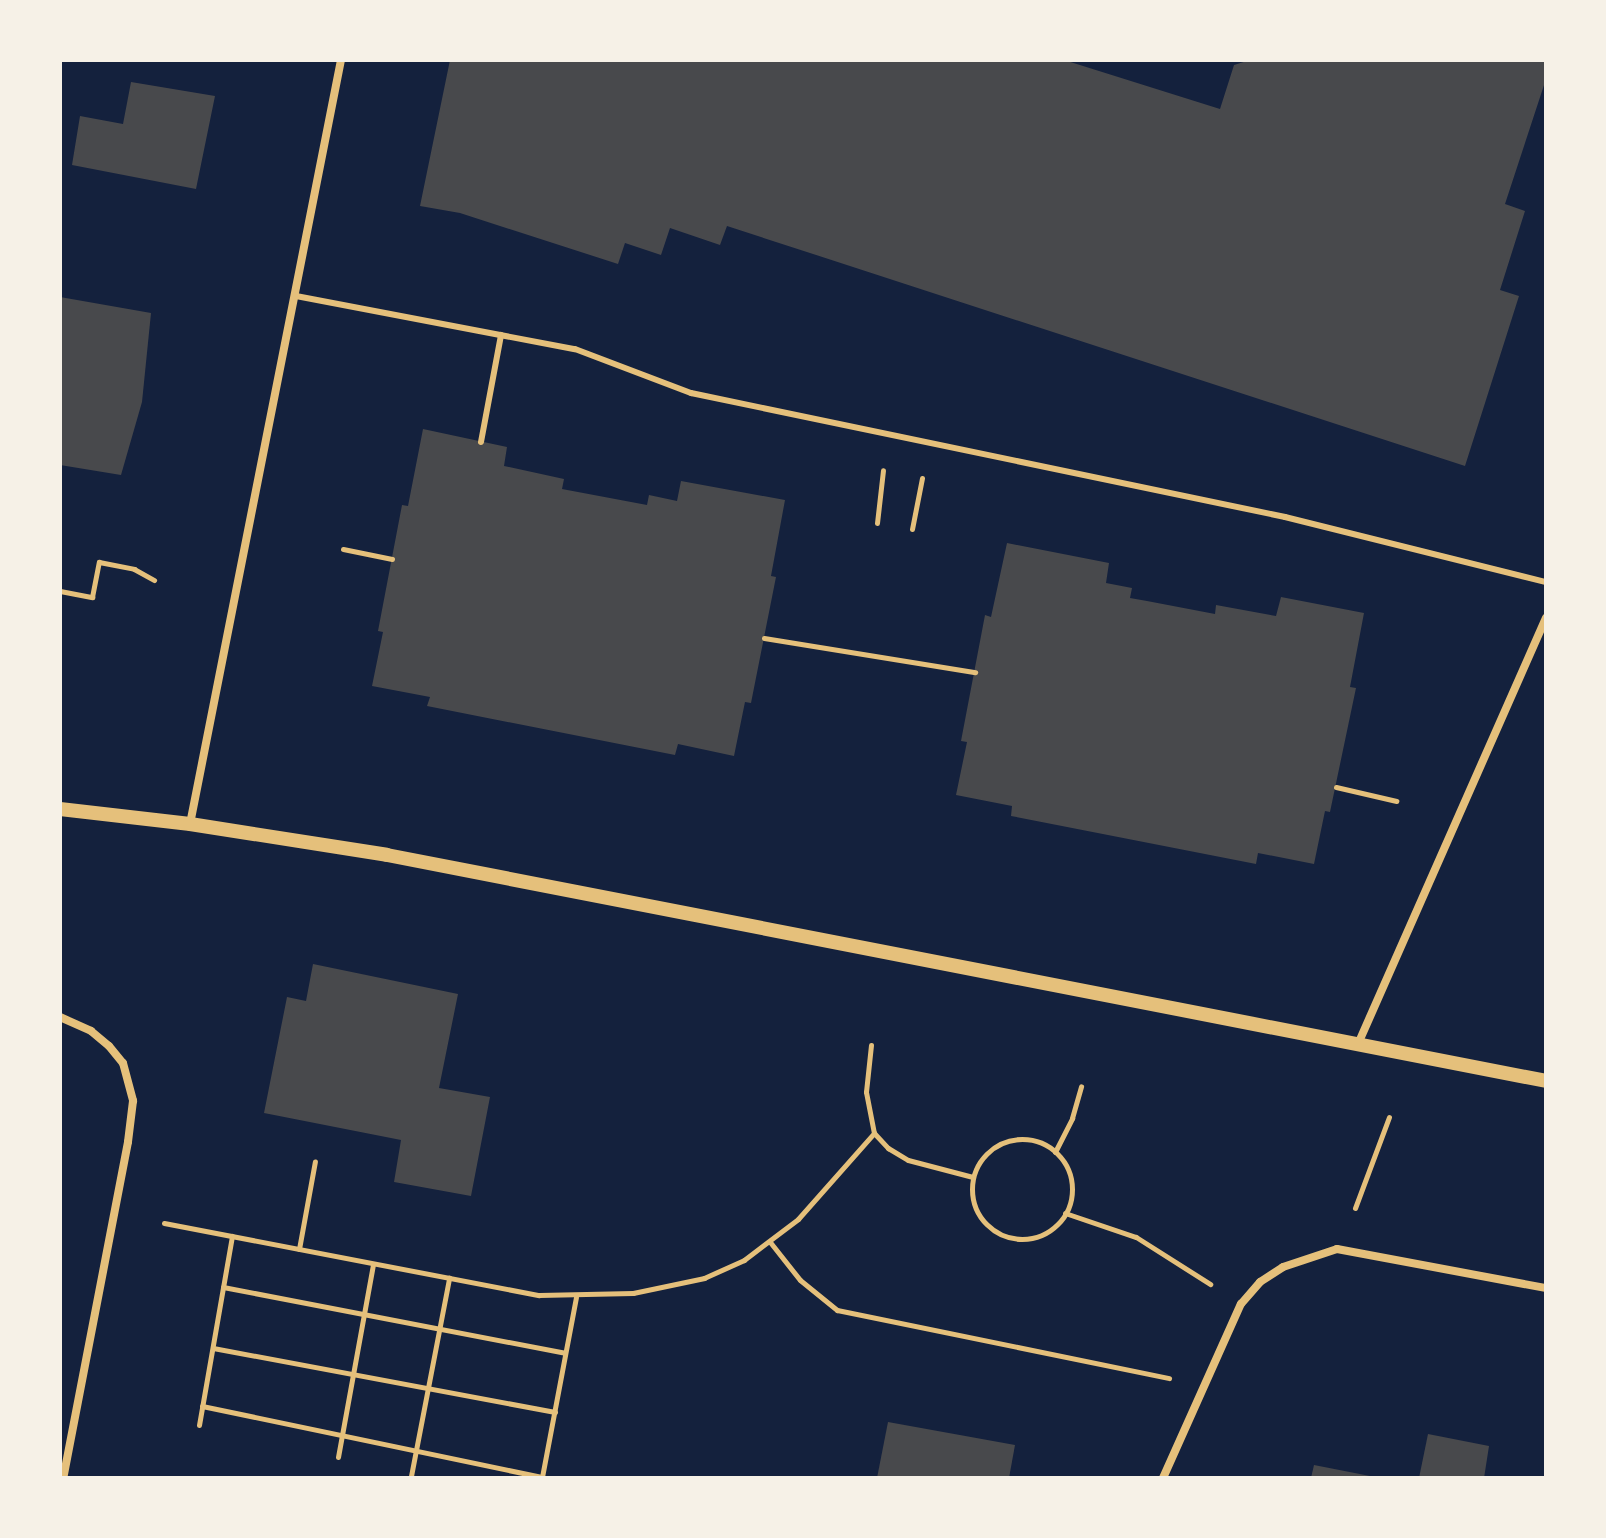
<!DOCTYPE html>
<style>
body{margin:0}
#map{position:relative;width:1606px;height:1538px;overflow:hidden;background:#14213d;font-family:Jost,sans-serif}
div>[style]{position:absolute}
.building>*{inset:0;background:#48494c}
.path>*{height:5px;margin:-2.5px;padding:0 2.5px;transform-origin:2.5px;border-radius:2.5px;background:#e5c07b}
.path>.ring{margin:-2.5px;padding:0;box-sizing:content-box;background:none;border:5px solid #e5c07b;border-radius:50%}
.service>*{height:6px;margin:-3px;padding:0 3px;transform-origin:3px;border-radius:3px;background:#e5c07b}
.minor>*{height:8px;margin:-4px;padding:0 4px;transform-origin:4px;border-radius:4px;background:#e5c07b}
.tertiary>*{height:14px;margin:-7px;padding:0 7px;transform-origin:7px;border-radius:7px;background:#e5c07b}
span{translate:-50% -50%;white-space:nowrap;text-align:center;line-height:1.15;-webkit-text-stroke:8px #f6f1e7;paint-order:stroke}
.frame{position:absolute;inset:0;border:62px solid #f6f1e7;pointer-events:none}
</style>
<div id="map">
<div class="building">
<i style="clip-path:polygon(450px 60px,1064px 60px,1220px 109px,1234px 65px,1250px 60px,1546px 60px,1546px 79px,1505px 204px,1525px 211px,1500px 290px,1519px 296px,1465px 466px,727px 226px,720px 245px,670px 228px,661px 255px,625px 243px,618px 264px,460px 213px,420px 206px)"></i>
<i style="clip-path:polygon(131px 82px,215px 96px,196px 189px,72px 165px,80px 116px,123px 124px)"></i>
<i style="clip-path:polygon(60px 297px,151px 313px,142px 402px,121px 475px,60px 465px)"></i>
<i style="clip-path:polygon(423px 429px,507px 447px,504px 466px,564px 479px,562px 489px,647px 505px,649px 495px,677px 501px,681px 481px,785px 500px,771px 576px,776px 577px,751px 703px,745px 702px,734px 756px,678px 744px,675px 755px,427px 706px,430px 697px,372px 686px,383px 632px,378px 631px,402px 505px,408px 506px)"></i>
<i style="clip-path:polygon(1007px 543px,1109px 563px,1106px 583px,1132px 588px,1130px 598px,1147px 601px,1215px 614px,1216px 605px,1276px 616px,1281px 597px,1364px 613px,1350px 687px,1356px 688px,1330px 812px,1325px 811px,1314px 864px,1258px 853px,1256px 864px,1011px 816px,1012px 806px,956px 795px,967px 742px,961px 741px,985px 615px,991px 617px)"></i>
<i style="clip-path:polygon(313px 964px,458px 994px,439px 1088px,490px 1097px,471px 1196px,394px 1182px,401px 1140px,264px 1113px,287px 997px,306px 1001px)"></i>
<i style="clip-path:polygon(888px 1422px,1015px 1445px,1009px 1478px,877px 1478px)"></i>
<i style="clip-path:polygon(1428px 1434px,1489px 1446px,1484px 1478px,1419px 1478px)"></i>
<i style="clip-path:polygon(1314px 1465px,1375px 1477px,1375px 1478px,1311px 1478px)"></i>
</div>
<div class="path">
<i style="left:877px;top:523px;width:53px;rotate:-83.5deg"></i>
<i style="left:912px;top:529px;width:52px;rotate:-78.9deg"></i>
<i style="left:343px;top:549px;width:50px;rotate:11.5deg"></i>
<i style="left:60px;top:591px;width:33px;rotate:11deg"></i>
<i style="left:92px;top:597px;width:36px;rotate:-79deg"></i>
<i style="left:99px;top:562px;width:36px;rotate:11deg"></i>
<i style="left:134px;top:569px;width:23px;rotate:29deg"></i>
<i style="left:764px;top:638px;width:214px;rotate:9.2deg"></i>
<i style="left:1336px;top:787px;width:62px;rotate:13.1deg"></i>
<i style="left:871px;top:1045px;width:47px;rotate:96.1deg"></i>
<i style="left:866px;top:1092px;width:42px;rotate:79deg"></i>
<i style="left:874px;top:1133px;width:21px;rotate:47deg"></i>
<i style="left:888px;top:1148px;width:23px;rotate:31deg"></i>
<i style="left:908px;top:1160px;width:67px;rotate:14.7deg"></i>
<i class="ring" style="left:972px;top:1139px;width:95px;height:95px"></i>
<i style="left:1055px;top:1152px;width:38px;rotate:-63deg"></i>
<i style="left:1072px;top:1118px;width:33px;rotate:-74deg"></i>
<i style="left:1355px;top:1208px;width:97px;rotate:-69.5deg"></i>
<i style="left:1065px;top:1213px;width:75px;rotate:18.7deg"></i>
<i style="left:1136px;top:1237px;width:88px;rotate:32.4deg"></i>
<i style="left:164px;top:1223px;width:382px;rotate:10.9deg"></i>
<i style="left:539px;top:1295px;width:94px;rotate:-1.2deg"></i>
<i style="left:633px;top:1293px;width:73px;rotate:-11.9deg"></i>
<i style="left:704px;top:1278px;width:44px;rotate:-24.2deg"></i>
<i style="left:744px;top:1260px;width:68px;rotate:-37.2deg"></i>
<i style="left:798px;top:1219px;width:115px;rotate:-48.5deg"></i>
<i style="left:770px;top:1242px;width:48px;rotate:51.7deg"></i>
<i style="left:800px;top:1280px;width:48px;rotate:39deg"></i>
<i style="left:837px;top:1310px;width:339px;rotate:11.6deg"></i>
<i style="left:299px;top:1249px;width:89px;rotate:-79.7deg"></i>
<i style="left:223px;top:1287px;width:348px;rotate:10.9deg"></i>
<i style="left:213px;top:1348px;width:348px;rotate:10.6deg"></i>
<i style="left:202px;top:1406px;width:347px;rotate:11.8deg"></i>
<i style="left:199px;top:1425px;width:192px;rotate:-80.1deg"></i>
<i style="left:338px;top:1457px;width:196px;rotate:-79.7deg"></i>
<i style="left:411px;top:1476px;width:202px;rotate:-79.1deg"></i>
<i style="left:542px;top:1477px;width:183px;rotate:-79.3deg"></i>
</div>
<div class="service">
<i style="left:296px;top:296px;width:284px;rotate:10.8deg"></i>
<i style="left:575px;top:349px;width:124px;rotate:20.8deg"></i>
<i style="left:691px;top:393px;width:607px;rotate:11.79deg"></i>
<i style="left:1285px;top:517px;width:269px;rotate:14deg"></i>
<i style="left:481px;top:442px;width:109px;rotate:-79.4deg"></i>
</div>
<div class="minor">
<i style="left:190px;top:824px;width:779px;rotate:-78.82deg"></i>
<i style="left:60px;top:1017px;width:34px;rotate:24deg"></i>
<i style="left:91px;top:1031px;width:23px;rotate:40deg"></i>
<i style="left:109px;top:1046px;width:22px;rotate:51deg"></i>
<i style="left:123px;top:1063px;width:39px;rotate:75deg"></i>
<i style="left:133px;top:1101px;width:41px;rotate:97deg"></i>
<i style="left:128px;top:1142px;width:342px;rotate:100.9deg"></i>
<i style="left:1358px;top:1044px;width:466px;rotate:-66.2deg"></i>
<i style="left:1163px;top:1478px;width:191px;rotate:-65.9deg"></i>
<i style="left:1241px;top:1304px;width:29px;rotate:-49deg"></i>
<i style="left:1260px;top:1282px;width:27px;rotate:-33deg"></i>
<i style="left:1283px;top:1267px;width:57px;rotate:-18.4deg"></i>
<i style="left:1337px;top:1249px;width:213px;rotate:10.6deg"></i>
</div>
<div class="tertiary">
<i style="left:60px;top:809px;width:131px;rotate:6.6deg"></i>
<i style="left:190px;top:824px;width:199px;rotate:8.9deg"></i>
<i style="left:387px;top:855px;width:1181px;rotate:11.03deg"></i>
</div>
<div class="frame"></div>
</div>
